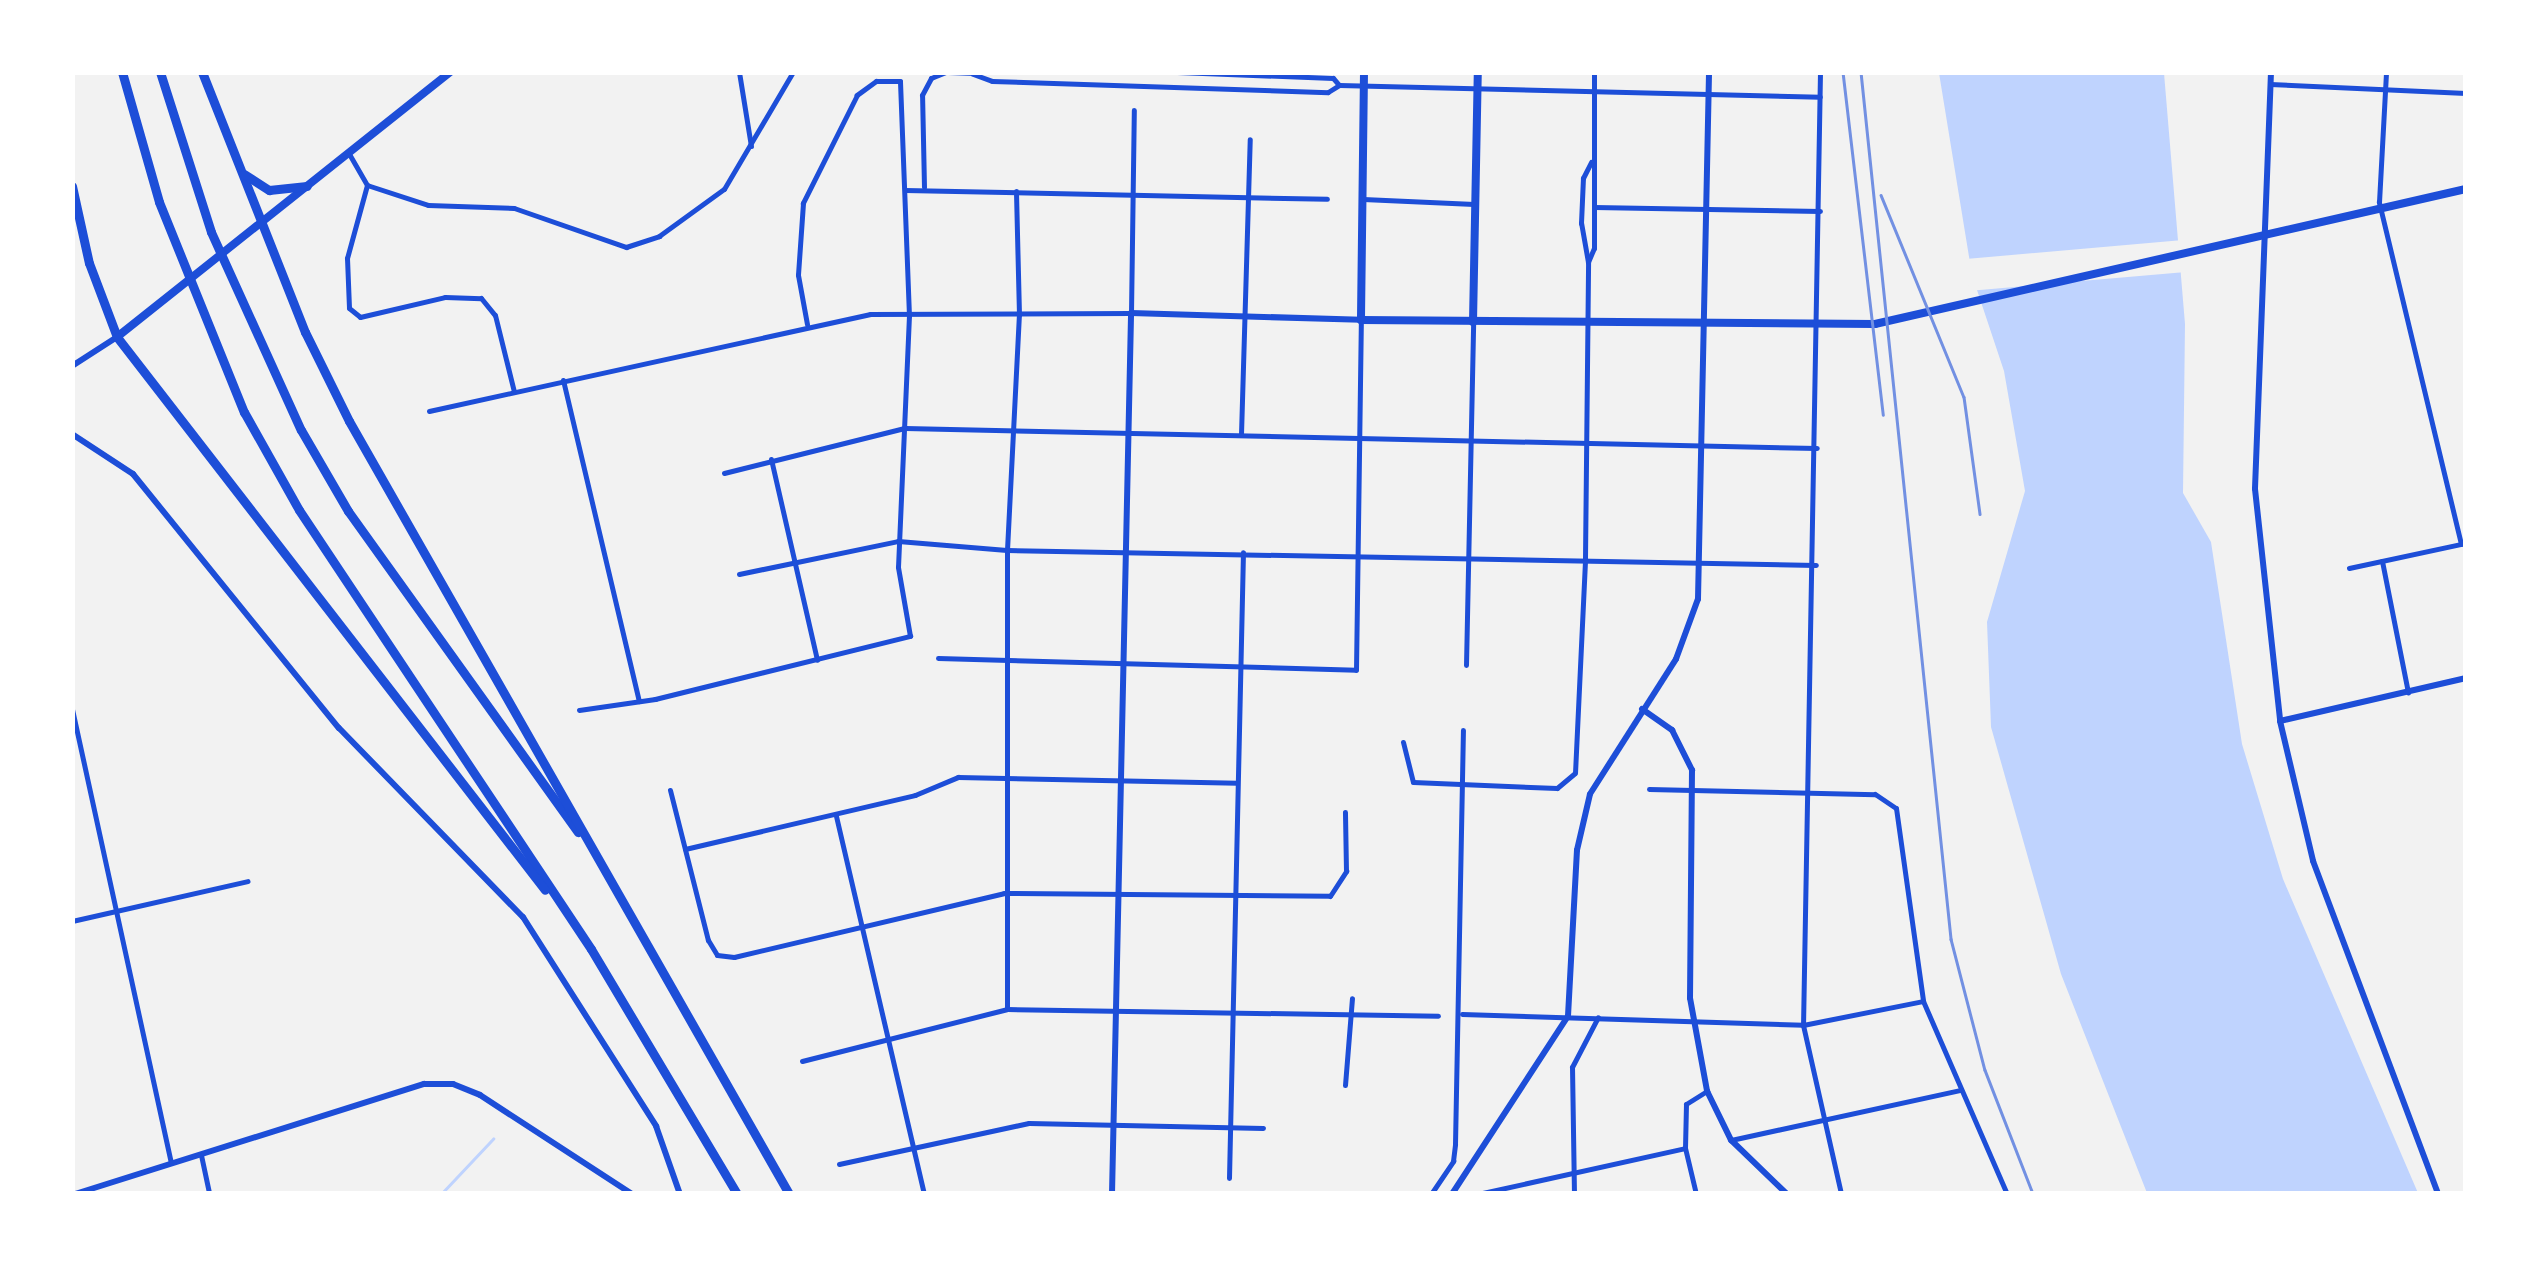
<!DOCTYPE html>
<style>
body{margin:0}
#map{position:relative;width:2538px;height:1266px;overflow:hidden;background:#f2f2f2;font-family:"Asap Condensed",sans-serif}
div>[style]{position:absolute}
.water>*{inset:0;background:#bfd3fe}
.pier>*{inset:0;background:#f2f2f2;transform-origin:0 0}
.stream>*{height:2.5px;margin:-1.25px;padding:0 1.25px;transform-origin:1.25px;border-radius:1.25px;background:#bfd3fe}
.minor>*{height:5px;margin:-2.5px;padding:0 2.5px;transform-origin:2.5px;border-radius:2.5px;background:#1d4ed8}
.tertiary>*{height:6px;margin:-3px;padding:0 3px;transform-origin:3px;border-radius:3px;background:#1d4ed8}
.secondary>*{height:6px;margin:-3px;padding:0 3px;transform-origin:3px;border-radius:3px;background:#1d4ed8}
.primary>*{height:8px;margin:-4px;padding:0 4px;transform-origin:4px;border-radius:4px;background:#1d4ed8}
.motorway>*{height:9px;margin:-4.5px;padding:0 4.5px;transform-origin:4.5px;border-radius:4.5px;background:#1d4ed8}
.rail>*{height:2.5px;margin:-1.25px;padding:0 1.25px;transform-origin:1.25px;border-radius:1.25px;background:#7290e2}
span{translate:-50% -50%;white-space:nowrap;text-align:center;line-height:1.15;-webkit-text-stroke:8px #fff;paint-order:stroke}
.frame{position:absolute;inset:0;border:75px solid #fff;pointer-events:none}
</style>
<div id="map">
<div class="water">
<i style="clip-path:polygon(1939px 73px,2164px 73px,2185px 324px,2183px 493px,2211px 542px,2242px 744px,2283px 879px,2418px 1193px,2147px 1193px,2061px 974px,1991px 727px,1987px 622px,2025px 491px,2004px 371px,1972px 275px)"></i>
</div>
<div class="pier">
<i style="left:2183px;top:240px;width:32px;height:218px;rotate:85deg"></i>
</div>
<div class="stream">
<i style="left:441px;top:1194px;width:76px;rotate:-46.6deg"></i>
</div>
<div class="minor">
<i style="left:739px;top:72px;width:75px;rotate:80.8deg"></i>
<i style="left:948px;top:72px;width:27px;rotate:2deg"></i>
<i style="left:1177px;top:72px;width:156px;rotate:2.2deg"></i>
<i style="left:1333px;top:78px;width:9px;rotate:49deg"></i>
<i style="left:1820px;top:72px;width:953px;rotate:91.02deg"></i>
<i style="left:1803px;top:1025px;width:173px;rotate:77.3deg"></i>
<i style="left:973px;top:74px;width:20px;rotate:20deg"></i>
<i style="left:992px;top:81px;width:336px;rotate:1.9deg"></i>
<i style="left:1328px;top:92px;width:13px;rotate:-32deg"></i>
<i style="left:1339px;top:85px;width:481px;rotate:1.4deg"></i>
<i style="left:2270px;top:84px;width:196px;rotate:2.6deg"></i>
<i style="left:348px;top:152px;width:38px;rotate:60deg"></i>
<i style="left:367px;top:185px;width:76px;rotate:105.3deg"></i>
<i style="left:347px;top:258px;width:50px;rotate:87.7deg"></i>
<i style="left:349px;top:308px;width:14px;rotate:39deg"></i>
<i style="left:360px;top:317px;width:87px;rotate:-13.2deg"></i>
<i style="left:445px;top:297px;width:36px;rotate:2deg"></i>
<i style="left:481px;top:298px;width:22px;rotate:51deg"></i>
<i style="left:495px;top:315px;width:79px;rotate:76.1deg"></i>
<i style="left:367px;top:185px;width:64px;rotate:18.2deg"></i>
<i style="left:428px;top:205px;width:86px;rotate:2deg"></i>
<i style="left:514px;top:208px;width:119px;rotate:19.2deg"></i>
<i style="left:626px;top:247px;width:35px;rotate:-18deg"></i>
<i style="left:659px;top:236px;width:80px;rotate:-35.9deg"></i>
<i style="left:724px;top:189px;width:136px;rotate:-59.5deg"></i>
<i style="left:924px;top:187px;width:92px;rotate:-91.2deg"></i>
<i style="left:922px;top:95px;width:19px;rotate:-62deg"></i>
<i style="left:931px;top:78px;width:16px;rotate:-22deg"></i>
<i style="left:905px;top:190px;width:422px;rotate:1.2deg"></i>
<i style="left:1363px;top:199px;width:111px;rotate:2.6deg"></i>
<i style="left:1594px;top:207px;width:226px;rotate:1deg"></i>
<i style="left:1588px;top:262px;width:15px;rotate:-67deg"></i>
<i style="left:1594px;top:248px;width:176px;rotate:-90deg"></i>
<i style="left:563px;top:380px;width:330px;rotate:76.7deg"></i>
<i style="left:429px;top:411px;width:452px;rotate:-12.4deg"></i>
<i style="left:870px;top:314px;width:261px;rotate:-0.2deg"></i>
<i style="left:1131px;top:313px;width:203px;rotate:-89.2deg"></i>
<i style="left:1241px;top:434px;width:295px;rotate:-88.3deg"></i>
<i style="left:771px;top:459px;width:206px;rotate:77.1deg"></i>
<i style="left:724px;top:473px;width:187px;rotate:-14deg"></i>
<i style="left:905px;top:428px;width:912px;rotate:1.26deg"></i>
<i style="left:2382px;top:561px;width:134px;rotate:78.8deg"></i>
<i style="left:2349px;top:568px;width:115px;rotate:-12.1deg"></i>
<i style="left:2461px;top:544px;width:352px;rotate:-103.5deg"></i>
<i style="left:2379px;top:202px;width:130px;rotate:-86.9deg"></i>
<i style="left:739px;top:574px;width:162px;rotate:-11.7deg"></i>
<i style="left:898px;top:541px;width:109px;rotate:4.7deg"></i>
<i style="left:1007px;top:550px;width:809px;rotate:1.06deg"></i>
<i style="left:938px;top:658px;width:418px;rotate:1.6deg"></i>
<i style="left:1356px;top:670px;width:348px;rotate:-89.2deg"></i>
<i style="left:1466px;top:665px;width:342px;rotate:-88.8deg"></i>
<i style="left:72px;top:709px;width:464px;rotate:77.7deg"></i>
<i style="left:579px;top:710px;width:77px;rotate:-8.2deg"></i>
<i style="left:655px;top:699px;width:263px;rotate:-13.9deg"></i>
<i style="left:910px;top:636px;width:70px;rotate:-99.9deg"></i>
<i style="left:898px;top:567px;width:251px;rotate:-87.5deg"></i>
<i style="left:909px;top:316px;width:235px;rotate:-92.2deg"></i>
<i style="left:900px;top:81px;width:24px;rotate:180deg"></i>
<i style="left:876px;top:81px;width:24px;rotate:144deg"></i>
<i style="left:857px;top:95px;width:121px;rotate:116.6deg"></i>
<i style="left:803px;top:203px;width:72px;rotate:94deg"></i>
<i style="left:798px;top:275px;width:50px;rotate:79.6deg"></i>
<i style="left:1403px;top:742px;width:41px;rotate:76deg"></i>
<i style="left:1413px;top:782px;width:144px;rotate:2.4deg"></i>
<i style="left:1557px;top:788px;width:23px;rotate:-40deg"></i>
<i style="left:1575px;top:773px;width:215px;rotate:-87.3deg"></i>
<i style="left:1585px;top:558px;width:296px;rotate:-89.4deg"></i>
<i style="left:1588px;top:262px;width:40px;rotate:-100deg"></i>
<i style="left:1581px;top:223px;width:45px;rotate:-87.5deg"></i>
<i style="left:1583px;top:178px;width:18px;rotate:-63deg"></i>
<i style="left:1649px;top:789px;width:226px;rotate:1.3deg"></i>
<i style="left:1875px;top:794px;width:25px;rotate:34deg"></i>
<i style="left:1896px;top:808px;width:195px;rotate:82deg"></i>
<i style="left:1923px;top:1001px;width:210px;rotate:66.5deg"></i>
<i style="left:670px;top:790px;width:155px;rotate:75.8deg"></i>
<i style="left:708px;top:940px;width:17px;rotate:59deg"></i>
<i style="left:717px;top:955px;width:17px;rotate:7deg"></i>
<i style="left:734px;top:957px;width:277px;rotate:-13.3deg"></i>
<i style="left:1004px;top:893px;width:326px;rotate:0.5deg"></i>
<i style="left:1330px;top:896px;width:30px;rotate:-57deg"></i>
<i style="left:1346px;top:871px;width:59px;rotate:-91deg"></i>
<i style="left:836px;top:816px;width:388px;rotate:76.9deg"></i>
<i style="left:685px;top:849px;width:236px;rotate:-13.2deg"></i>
<i style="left:915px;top:795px;width:47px;rotate:-22.7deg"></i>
<i style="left:958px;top:777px;width:279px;rotate:1.2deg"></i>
<i style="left:72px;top:921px;width:180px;rotate:-12.8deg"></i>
<i style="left:1007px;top:1009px;width:459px;rotate:-90deg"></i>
<i style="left:1007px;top:550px;width:235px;rotate:-87.1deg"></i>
<i style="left:1019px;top:315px;width:124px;rotate:-91.4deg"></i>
<i style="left:1462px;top:1014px;width:341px;rotate:1.8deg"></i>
<i style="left:1803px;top:1025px;width:122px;rotate:-11.3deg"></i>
<i style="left:802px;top:1061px;width:211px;rotate:-14.2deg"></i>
<i style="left:1007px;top:1009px;width:431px;rotate:0.9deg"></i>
<i style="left:1345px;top:1085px;width:87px;rotate:-85.4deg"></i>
<i style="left:1731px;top:1140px;width:234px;rotate:-12.3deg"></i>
<i style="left:201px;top:1155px;width:40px;rotate:78deg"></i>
<i style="left:839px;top:1164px;width:194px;rotate:-12.2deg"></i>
<i style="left:1029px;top:1123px;width:234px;rotate:1.2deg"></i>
<i style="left:1229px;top:1178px;width:626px;rotate:-88.72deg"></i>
<i style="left:1431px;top:1194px;width:40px;rotate:-56deg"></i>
<i style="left:1453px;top:1161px;width:17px;rotate:-83deg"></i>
<i style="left:1455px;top:1144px;width:414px;rotate:-88.9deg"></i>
<i style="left:1478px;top:1194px;width:212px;rotate:-12.5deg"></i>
<i style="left:1574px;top:1194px;width:127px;rotate:-90.9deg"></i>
<i style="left:1572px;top:1067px;width:56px;rotate:-62.5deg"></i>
<i style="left:1696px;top:1194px;width:47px;rotate:-103.4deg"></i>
<i style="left:1685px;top:1148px;width:44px;rotate:-88.7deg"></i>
<i style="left:1686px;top:1104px;width:25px;rotate:-32deg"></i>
</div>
<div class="tertiary">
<i style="left:72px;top:434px;width:73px;rotate:33.3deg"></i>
<i style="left:133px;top:474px;width:327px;rotate:51deg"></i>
<i style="left:339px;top:728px;width:264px;rotate:45.8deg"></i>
<i style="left:523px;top:917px;width:248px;rotate:57.5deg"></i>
<i style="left:656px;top:1126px;width:72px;rotate:70.6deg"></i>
<i style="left:1642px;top:709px;width:37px;rotate:35deg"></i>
<i style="left:1672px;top:730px;width:45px;rotate:63.4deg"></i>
<i style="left:1692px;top:770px;width:228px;rotate:90.5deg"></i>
<i style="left:1690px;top:998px;width:95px;rotate:79.6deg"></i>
<i style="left:1707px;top:1091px;width:55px;rotate:63.9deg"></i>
<i style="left:1731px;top:1140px;width:78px;rotate:44deg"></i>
<i style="left:2280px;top:721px;width:191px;rotate:-13deg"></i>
<i style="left:75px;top:1194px;width:366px;rotate:-17.5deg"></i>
<i style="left:424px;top:1084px;width:29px"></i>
<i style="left:453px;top:1084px;width:29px;rotate:22deg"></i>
<i style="left:480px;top:1095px;width:181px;rotate:33.1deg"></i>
<i style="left:1112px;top:1194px;width:881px;rotate:-88.76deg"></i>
<i style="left:1131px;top:313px;width:230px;rotate:1.7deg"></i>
<i style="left:1452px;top:1194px;width:212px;rotate:-56.9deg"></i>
<i style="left:1568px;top:1016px;width:166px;rotate:-86.9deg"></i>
<i style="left:1577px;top:850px;width:57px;rotate:-76.9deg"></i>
<i style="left:1590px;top:794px;width:160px;rotate:-57.5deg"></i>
<i style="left:1676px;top:659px;width:64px;rotate:-69.9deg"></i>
<i style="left:1698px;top:599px;width:527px;rotate:-88.8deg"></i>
</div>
<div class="secondary">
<i style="left:2271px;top:72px;width:417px;rotate:92.2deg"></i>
<i style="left:2255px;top:489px;width:233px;rotate:83.8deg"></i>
<i style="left:2280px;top:721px;width:144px;rotate:76.7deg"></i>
<i style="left:2313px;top:861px;width:356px;rotate:69.4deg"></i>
<i style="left:72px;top:366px;width:54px;rotate:-32.8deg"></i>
</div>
<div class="primary">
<i style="left:1364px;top:72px;width:248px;rotate:90.7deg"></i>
<i style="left:1361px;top:320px;width:514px;rotate:0.45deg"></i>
<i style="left:1875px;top:324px;width:606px;rotate:-12.87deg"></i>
<i style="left:1473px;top:322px;width:250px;rotate:-88.9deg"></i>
<i style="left:117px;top:337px;width:426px;rotate:-38.5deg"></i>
</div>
<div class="motorway">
<i style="left:122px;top:72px;width:135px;rotate:74.1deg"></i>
<i style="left:159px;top:202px;width:227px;rotate:68deg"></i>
<i style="left:244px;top:412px;width:112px;rotate:60.7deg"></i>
<i style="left:299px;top:510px;width:527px;rotate:56.37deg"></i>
<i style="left:591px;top:949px;width:285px;rotate:59.2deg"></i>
<i style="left:160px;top:72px;width:168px;rotate:72.3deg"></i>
<i style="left:211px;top:232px;width:217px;rotate:65.6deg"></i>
<i style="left:301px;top:430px;width:94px;rotate:59.9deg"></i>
<i style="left:348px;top:511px;width:395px;rotate:54.4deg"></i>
<i style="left:202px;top:72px;width:280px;rotate:68.4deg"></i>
<i style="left:305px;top:332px;width:99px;rotate:63.7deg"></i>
<i style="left:349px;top:421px;width:889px;rotate:60.35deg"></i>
<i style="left:244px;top:174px;width:30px;rotate:33deg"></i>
<i style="left:269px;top:190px;width:38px;rotate:-6deg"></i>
<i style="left:72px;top:186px;width:79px;rotate:77.6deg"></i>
<i style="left:89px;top:263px;width:79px;rotate:69.3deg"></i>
<i style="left:117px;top:337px;width:699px;rotate:52.26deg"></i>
</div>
<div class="rail">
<i style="left:1843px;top:72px;width:345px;rotate:83.3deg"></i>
<i style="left:1861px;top:72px;width:872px;rotate:84.07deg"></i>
<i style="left:1951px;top:939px;width:135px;rotate:75.5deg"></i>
<i style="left:1985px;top:1070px;width:133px;rotate:68.8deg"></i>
<i style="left:1881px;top:195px;width:218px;rotate:67.7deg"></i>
<i style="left:1964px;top:397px;width:118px;rotate:82.2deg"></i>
</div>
<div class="frame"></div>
</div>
